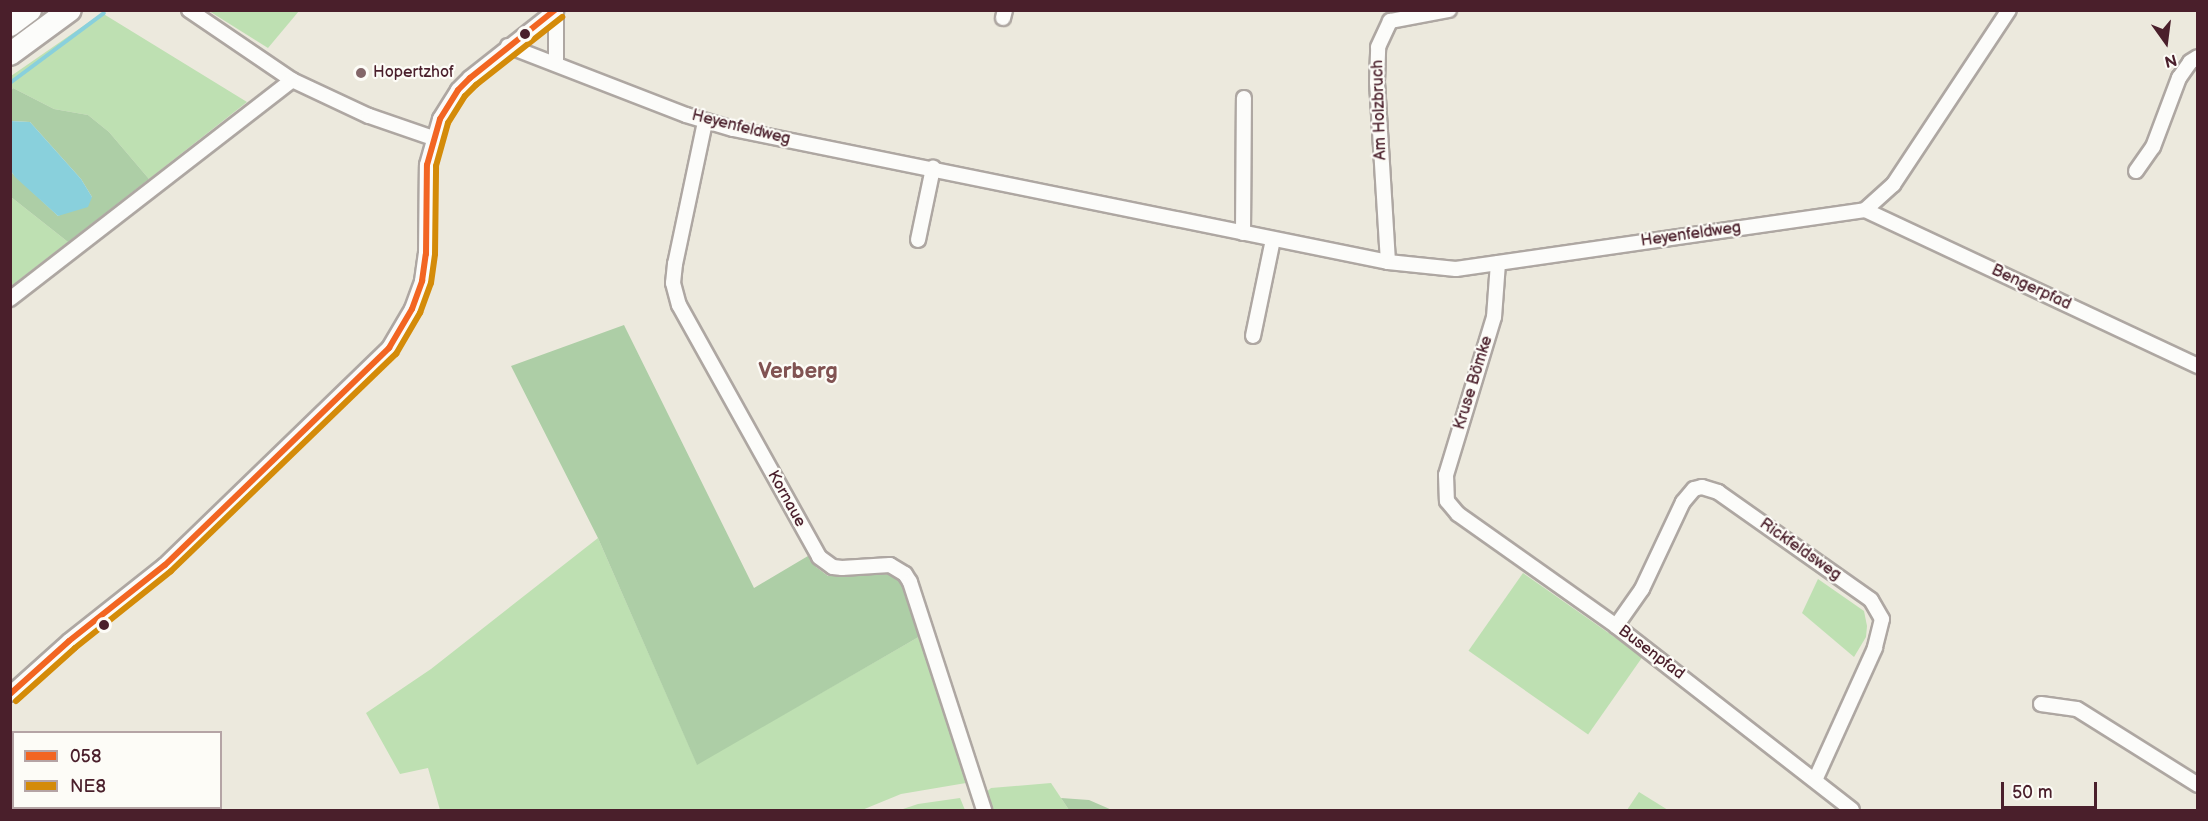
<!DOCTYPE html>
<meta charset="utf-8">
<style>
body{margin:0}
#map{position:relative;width:2208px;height:821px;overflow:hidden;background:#ece9dd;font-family:"Balsamiq Sans",sans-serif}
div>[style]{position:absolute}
.green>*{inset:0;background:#bee0b2;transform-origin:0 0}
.forest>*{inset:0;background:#adcea6}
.water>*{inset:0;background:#89d0dc}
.stream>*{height:4px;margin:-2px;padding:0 2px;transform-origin:2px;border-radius:2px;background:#89d0dc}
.roads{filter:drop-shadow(2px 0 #aea7a2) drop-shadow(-2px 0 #aea7a2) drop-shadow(0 2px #aea7a2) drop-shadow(0 -2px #aea7a2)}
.street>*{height:14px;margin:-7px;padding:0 7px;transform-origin:7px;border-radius:7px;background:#fcfcfa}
.primary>*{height:22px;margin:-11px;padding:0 11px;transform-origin:11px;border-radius:11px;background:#fcfcfa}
.bus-1>*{height:6px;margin:-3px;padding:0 3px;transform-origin:3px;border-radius:3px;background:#f26522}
.bus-2>*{height:6px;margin:-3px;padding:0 3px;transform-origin:3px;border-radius:3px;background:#d48b09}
.dots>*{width:16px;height:16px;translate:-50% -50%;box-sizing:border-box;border:3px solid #fdfcf7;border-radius:50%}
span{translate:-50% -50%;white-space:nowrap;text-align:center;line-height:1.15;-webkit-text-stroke:4.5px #fdfcf7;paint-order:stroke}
.poi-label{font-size:16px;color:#4a1f2b}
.left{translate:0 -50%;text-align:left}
.street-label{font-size:16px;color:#4a1f2b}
.district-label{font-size:22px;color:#815352;font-weight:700}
.frame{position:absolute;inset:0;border:12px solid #4a1f2b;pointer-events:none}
.legend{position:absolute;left:12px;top:731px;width:210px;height:78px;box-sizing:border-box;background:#fdfcf7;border:2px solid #b5a4a5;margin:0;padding:8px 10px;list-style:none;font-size:18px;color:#4a1f2b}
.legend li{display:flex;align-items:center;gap:12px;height:30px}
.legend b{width:30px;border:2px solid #b5a4a5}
.north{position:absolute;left:2136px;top:12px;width:60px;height:60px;-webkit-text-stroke:4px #fdfcf7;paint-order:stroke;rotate:166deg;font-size:16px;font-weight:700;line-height:24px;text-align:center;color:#4a1f2b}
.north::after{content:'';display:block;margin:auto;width:21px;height:27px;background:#4a1f2b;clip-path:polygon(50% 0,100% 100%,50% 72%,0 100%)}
.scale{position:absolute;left:2001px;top:782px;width:96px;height:27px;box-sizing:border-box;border:3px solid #4a1f2b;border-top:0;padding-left:8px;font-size:18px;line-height:21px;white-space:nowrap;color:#4a1f2b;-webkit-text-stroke:4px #fdfcf7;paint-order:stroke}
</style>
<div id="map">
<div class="green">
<i style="clip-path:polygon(209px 11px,299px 10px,299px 11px,268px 48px)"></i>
<i style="clip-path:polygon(102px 13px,247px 102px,149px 179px,109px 132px,88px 115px,54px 109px,13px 88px,11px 91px,11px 76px)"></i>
<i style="clip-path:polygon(11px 197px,68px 242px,11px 286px)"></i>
<i style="clip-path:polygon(598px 538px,697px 764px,922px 635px,966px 783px,901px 794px,862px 810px,440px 810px,428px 768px,400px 774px,366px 713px,431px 669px)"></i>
<i style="left:1523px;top:573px;width:146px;height:95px;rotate:35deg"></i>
<i style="clip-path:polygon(1818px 579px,1864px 611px,1867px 626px,1866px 637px,1854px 657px,1802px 613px)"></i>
<i style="clip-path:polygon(1051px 783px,1069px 810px,989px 810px,984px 794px,991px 788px)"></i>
<i style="clip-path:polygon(1639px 792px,1668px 810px,1627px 810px)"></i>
<i style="clip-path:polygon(960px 798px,965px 810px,900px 810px,918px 804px)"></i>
</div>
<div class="forest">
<i style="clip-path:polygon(13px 88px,54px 109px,88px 115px,109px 132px,149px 179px,68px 242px,11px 197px,10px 171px,58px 216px,92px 197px,81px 179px,30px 122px,11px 121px,11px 91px)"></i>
<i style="clip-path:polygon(624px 325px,754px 588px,813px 553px,816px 567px,828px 576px,894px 574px,907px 591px,922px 635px,697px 765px,598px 538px,511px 366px)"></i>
<i style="clip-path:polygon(1061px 798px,1089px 800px,1112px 810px,1069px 810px)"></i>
</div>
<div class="water">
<i style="clip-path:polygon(10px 121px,30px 122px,81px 179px,92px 197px,88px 207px,58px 216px,15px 177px,11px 171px)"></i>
</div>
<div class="stream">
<i style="left:10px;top:83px;width:117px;rotate:-36.7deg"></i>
</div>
<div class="roads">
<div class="street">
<i style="left:189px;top:10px;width:125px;rotate:34.2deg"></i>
<i style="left:292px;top:80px;width:85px;rotate:25.1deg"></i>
<i style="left:369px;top:116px;width:68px;rotate:19deg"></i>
<i style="left:1003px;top:18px;width:8px;rotate:-76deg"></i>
<i style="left:508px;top:46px;width:191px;rotate:21.2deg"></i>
<i style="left:686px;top:115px;width:49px;rotate:16.6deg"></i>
<i style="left:733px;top:129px;width:668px;rotate:11.48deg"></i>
<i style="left:1388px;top:262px;width:68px;rotate:5.9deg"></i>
<i style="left:1456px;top:269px;width:413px;rotate:-8.2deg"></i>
<i style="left:1865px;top:210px;width:38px;rotate:-42deg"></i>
<i style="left:1893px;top:185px;width:210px;rotate:-56.5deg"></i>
<i style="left:556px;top:64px;width:53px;rotate:-90deg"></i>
<i style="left:705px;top:122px;width:145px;rotate:101.9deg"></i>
<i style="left:675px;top:264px;width:19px;rotate:96deg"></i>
<i style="left:673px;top:283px;width:23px;rotate:75deg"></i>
<i style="left:679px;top:305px;width:288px;rotate:60.9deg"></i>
<i style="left:819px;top:557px;width:17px;rotate:36deg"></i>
<i style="left:833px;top:567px;width:9px;rotate:6deg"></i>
<i style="left:842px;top:568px;width:48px;rotate:-3.6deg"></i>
<i style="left:890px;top:565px;width:17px;rotate:31deg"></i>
<i style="left:905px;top:574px;width:9px;rotate:58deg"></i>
<i style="left:910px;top:582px;width:240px;rotate:72deg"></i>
<i style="left:2136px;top:171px;width:29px;rotate:-55deg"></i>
<i style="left:2153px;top:147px;width:74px;rotate:-69.4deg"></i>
<i style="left:2179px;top:78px;width:19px;rotate:-55deg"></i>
<i style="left:2190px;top:62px;width:9px;rotate:-32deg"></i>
<i style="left:1865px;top:210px;width:368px;rotate:25.1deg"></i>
<i style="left:1243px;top:233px;width:135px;rotate:-89.6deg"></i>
<i style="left:918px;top:240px;width:74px;rotate:-78.2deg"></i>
<i style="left:1388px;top:262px;width:180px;rotate:-93.5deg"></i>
<i style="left:1377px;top:82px;width:35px;rotate:-88deg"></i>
<i style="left:1378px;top:47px;width:29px;rotate:-65deg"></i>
<i style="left:1390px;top:21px;width:60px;rotate:-10.6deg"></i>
<i style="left:1498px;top:263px;width:54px;rotate:94.2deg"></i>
<i style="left:1494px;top:317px;width:165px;rotate:106.9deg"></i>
<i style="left:1446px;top:475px;width:26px;rotate:88deg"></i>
<i style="left:1447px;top:501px;width:17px;rotate:50deg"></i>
<i style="left:1458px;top:514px;width:194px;rotate:35.3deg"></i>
<i style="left:1616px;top:626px;width:299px;rotate:37.9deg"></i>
<i style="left:10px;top:299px;width:357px;rotate:-37.8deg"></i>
<i style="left:1253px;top:336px;width:99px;rotate:-78.3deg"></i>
<i style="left:1616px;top:626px;width:45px;rotate:-54.9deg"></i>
<i style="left:1642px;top:589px;width:96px;rotate:-64.8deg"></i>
<i style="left:1683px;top:502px;width:17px;rotate:-50deg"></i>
<i style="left:1694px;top:489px;width:8px;rotate:-14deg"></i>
<i style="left:1702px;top:487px;width:17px;rotate:17deg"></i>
<i style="left:1718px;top:492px;width:187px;rotate:35.2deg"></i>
<i style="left:1871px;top:600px;width:22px;rotate:60deg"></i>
<i style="left:1882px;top:619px;width:30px;rotate:104deg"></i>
<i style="left:1875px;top:648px;width:145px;rotate:114.4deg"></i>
<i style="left:10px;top:694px;width:79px;rotate:-41.9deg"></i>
<i style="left:69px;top:641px;width:122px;rotate:-38.4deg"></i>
<i style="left:165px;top:565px;width:312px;rotate:-44.1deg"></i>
<i style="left:389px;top:348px;width:45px;rotate:-59.5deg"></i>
<i style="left:412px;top:309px;width:30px;rotate:-70deg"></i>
<i style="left:422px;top:281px;width:27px;rotate:-82deg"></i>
<i style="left:426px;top:254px;width:89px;rotate:-89.4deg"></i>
<i style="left:427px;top:165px;width:48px;rotate:-74.2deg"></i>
<i style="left:440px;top:119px;width:34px;rotate:-58deg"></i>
<i style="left:458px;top:90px;width:17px;rotate:-45deg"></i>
<i style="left:470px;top:78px;width:110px;rotate:-38.3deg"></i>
<i style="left:2041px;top:704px;width:36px;rotate:8deg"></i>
<i style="left:2077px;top:709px;width:143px;rotate:32.1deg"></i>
</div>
<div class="primary">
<i style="left:10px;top:25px;width:25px;rotate:-37deg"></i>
<i style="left:10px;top:54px;width:74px;rotate:-36.3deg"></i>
</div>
</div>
<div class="bus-1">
<i style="left:10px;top:694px;width:79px;rotate:-41.9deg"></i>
<i style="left:69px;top:641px;width:122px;rotate:-38.4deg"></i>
<i style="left:165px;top:565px;width:312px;rotate:-44.1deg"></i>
<i style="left:389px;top:348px;width:45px;rotate:-59.5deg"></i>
<i style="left:412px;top:309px;width:30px;rotate:-70deg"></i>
<i style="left:422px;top:281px;width:27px;rotate:-82deg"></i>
<i style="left:426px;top:254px;width:89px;rotate:-89.4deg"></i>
<i style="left:427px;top:165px;width:48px;rotate:-74.2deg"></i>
<i style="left:440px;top:119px;width:34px;rotate:-58deg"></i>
<i style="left:458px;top:90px;width:17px;rotate:-45deg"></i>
<i style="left:470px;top:78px;width:109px;rotate:-38.7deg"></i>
</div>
<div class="bus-2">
<i style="left:16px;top:701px;width:79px;rotate:-41.9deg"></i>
<i style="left:75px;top:648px;width:123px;rotate:-38.7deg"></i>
<i style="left:171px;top:571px;width:313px;rotate:-44deg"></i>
<i style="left:396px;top:354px;width:48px;rotate:-59.7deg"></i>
<i style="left:420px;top:313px;width:32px;rotate:-70deg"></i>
<i style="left:431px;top:283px;width:29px;rotate:-82deg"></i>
<i style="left:435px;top:254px;width:88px;rotate:-89.3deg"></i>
<i style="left:436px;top:166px;width:45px;rotate:-74.4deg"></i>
<i style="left:448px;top:123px;width:32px;rotate:-58deg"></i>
<i style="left:465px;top:96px;width:16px;rotate:-45deg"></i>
<i style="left:476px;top:85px;width:110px;rotate:-38.3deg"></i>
</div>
<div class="dots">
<i style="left:525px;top:34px;background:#4a1f2b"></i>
<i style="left:361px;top:73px;background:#836669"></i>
<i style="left:104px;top:625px;background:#4a1f2b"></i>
</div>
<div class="poi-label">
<span class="left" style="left:373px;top:73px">Hopertzhof</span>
</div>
<div class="street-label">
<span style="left:1380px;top:110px;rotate:-92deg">Am Holzbruch</span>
<span style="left:741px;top:128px;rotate:14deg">Heyenfeldweg</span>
<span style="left:1691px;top:235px;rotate:-8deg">Heyenfeldweg</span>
<span style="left:2031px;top:288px;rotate:25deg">Bengerpfad</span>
<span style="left:1474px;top:383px;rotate:-73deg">Kruse Bömke</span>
<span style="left:786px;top:499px;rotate:61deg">Kornaue</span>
<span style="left:1800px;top:550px;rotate:35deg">Rickfeldsweg</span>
<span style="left:1651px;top:653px;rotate:37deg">Busenpfad</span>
</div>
<div class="district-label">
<span style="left:798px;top:372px">Verberg</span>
</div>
<div class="frame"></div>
<ul class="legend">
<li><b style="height:8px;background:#f26522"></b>058</li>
<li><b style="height:8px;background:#d48b09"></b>NE8</li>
</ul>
<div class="north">N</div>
<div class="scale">50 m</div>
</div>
